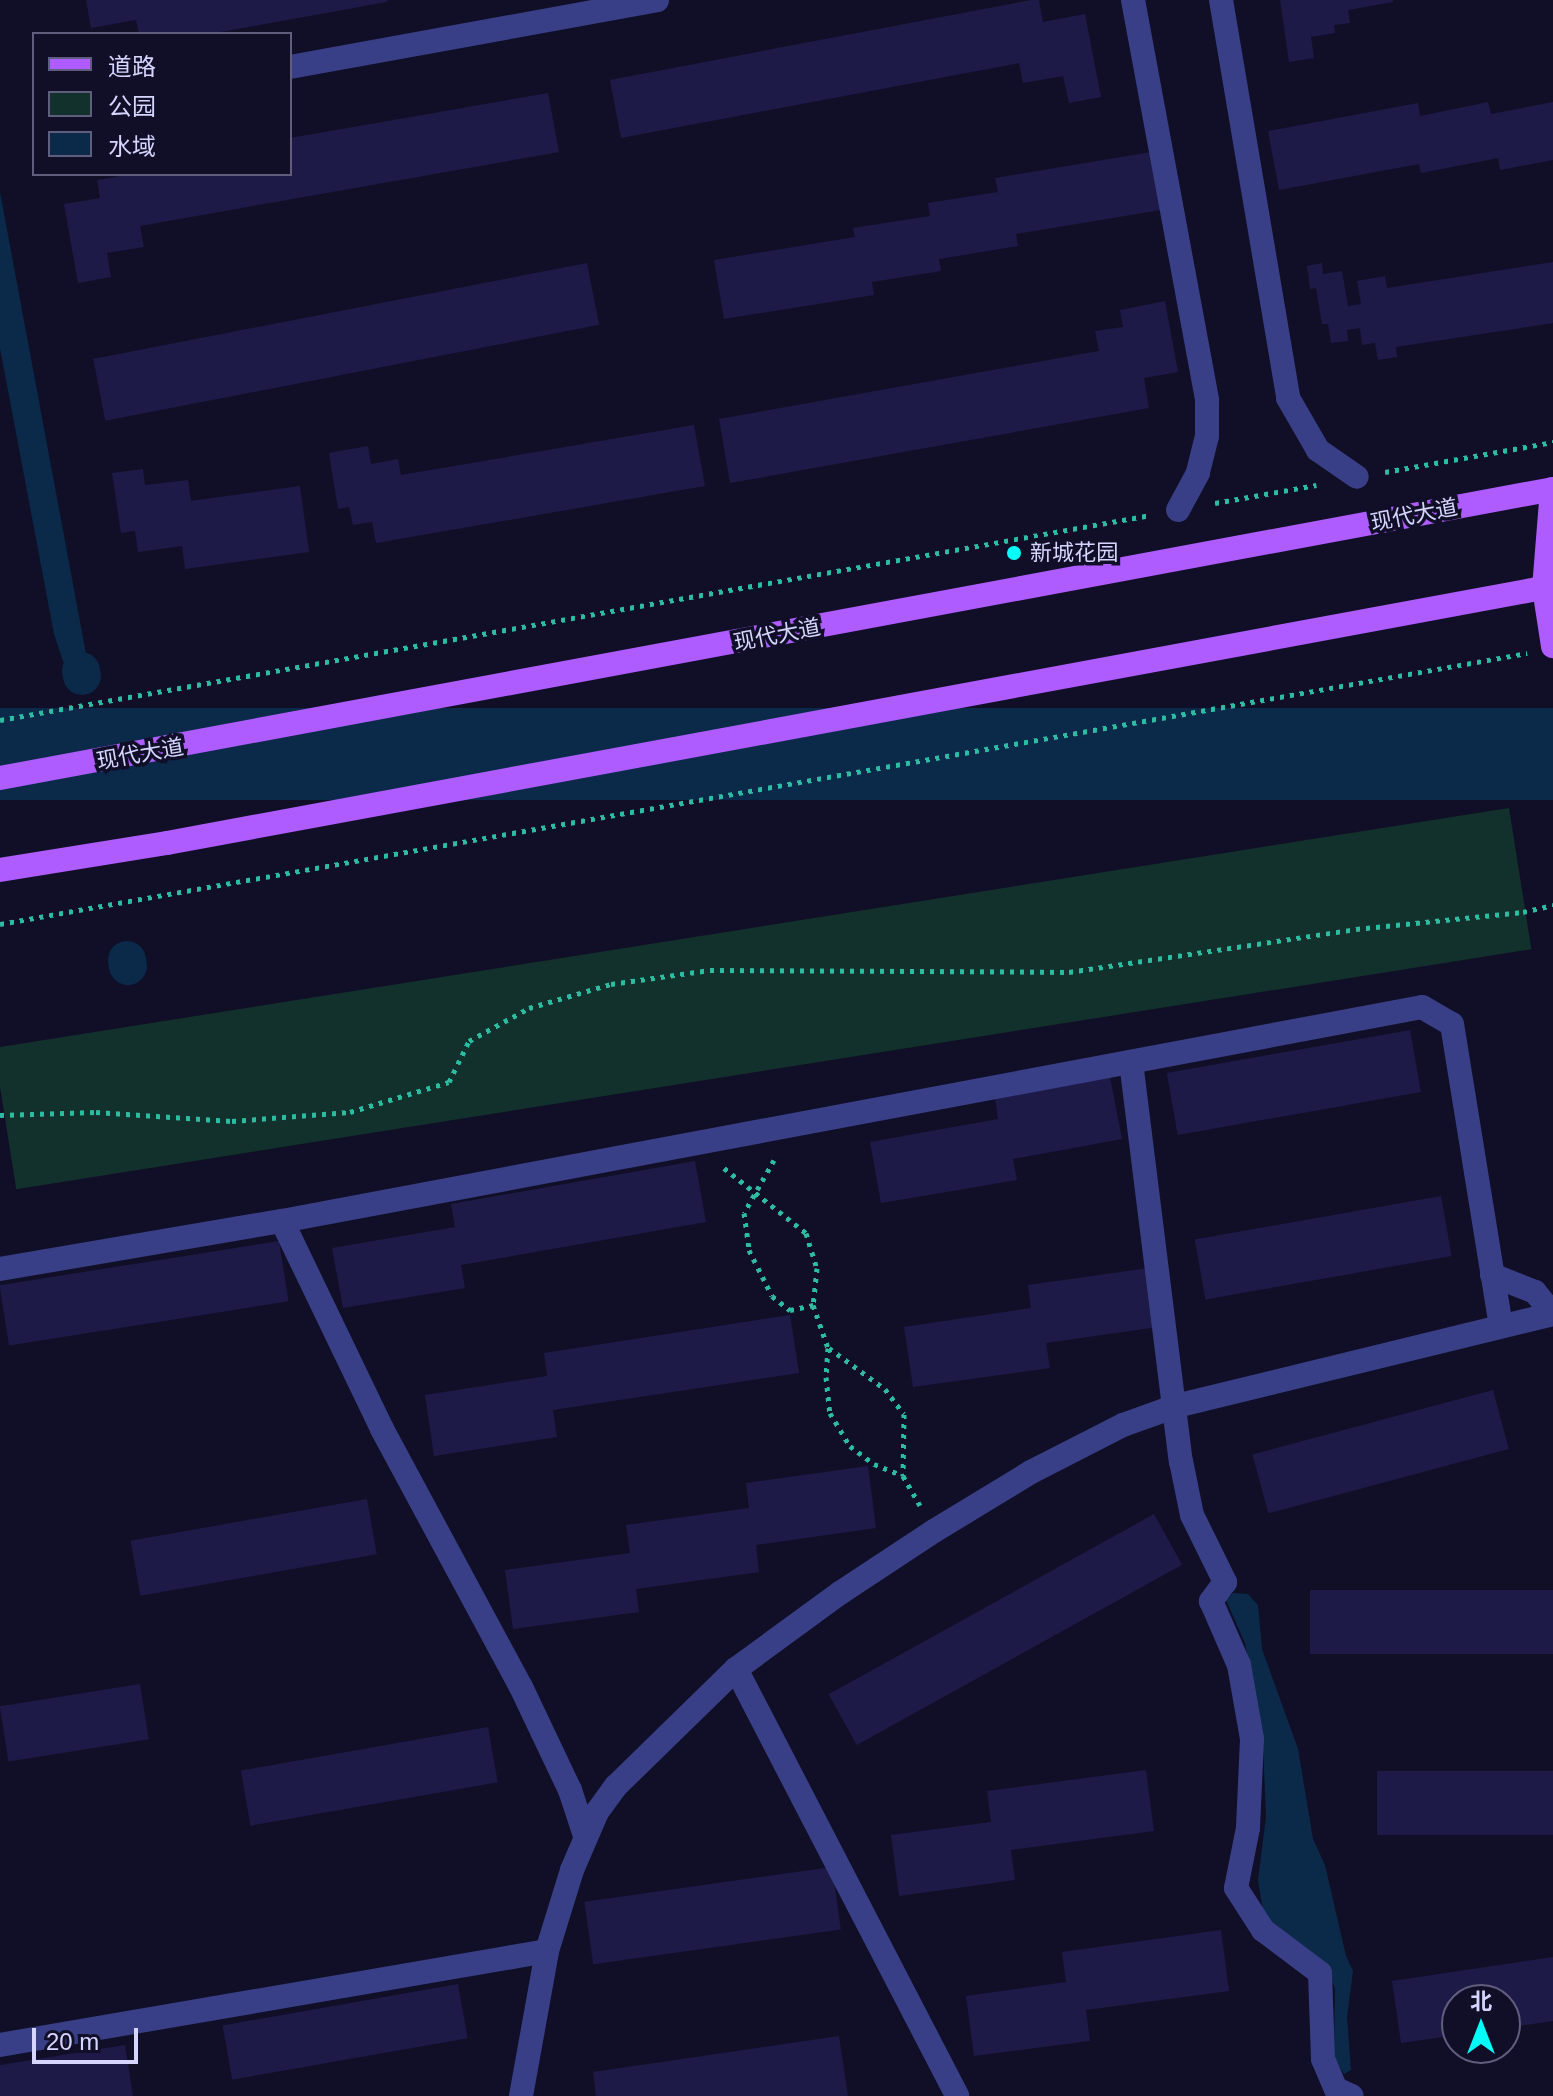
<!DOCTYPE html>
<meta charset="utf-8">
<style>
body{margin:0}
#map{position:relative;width:1553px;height:2096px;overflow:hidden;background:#100f27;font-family:Helvetica,"Noto Sans SC",sans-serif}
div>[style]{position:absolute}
.green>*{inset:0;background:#12312c;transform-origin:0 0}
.water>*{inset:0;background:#0b2a4a;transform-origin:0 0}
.canal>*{height:38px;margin:-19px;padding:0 19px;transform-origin:19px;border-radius:19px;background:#0b2a4a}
.building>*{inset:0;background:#1e1a48;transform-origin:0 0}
.path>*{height:5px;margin-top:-2.5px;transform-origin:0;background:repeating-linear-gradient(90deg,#2cbca1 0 4px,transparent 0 10px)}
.minor>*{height:24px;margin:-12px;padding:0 12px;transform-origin:12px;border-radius:12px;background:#393f87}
.major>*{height:24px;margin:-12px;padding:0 12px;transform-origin:12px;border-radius:12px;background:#ae5cff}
.dots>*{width:22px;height:22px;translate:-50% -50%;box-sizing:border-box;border:4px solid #100f27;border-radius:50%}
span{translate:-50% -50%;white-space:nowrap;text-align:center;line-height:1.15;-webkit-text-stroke:7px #100f27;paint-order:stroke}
.street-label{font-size:22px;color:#d5d5ff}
.poi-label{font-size:22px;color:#d5d5ff}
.left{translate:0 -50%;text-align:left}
.legend{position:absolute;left:32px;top:32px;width:260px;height:144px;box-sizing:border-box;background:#100f27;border:2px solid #5f5e7d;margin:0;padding:10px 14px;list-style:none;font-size:24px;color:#d5d5ff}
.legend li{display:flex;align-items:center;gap:16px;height:40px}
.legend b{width:40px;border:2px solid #5f5e7d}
.north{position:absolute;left:1441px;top:1984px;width:80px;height:80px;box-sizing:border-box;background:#100f27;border:2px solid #5f5e7d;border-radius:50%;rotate:0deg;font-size:22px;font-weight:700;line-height:32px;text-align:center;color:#d5d5ff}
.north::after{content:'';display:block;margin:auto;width:28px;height:36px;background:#01fff9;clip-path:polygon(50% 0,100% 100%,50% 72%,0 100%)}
.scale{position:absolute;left:32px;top:2028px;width:106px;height:36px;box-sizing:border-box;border:4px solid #d5d5ff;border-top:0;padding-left:10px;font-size:24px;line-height:28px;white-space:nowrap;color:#d5d5ff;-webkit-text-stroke:6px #100f27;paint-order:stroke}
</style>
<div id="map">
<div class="green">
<i style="left:1509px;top:808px;width:143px;height:1534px;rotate:81deg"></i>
</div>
<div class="water">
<i style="clip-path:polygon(0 192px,89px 670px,81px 671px,64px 664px,54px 634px,0 348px)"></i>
<i style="left:1553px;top:708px;width:92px;height:1578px;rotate:90deg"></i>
<i style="clip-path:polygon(1233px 1593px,1248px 1594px,1258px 1605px,1262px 1649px,1298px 1749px,1313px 1839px,1325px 1865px,1346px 1956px,1353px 1971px,1347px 2017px,1351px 2070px,1344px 2074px,1334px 2059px,1335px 1989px,1327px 1965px,1266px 1917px,1262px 1905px,1258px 1880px,1266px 1817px,1263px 1743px,1245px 1643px,1226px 1600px)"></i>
</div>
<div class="canal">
<i style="left:81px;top:671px;width:5px;rotate:79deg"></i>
<i style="left:127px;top:960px;width:6px;rotate:81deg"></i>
</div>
<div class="building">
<i style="clip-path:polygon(86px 0,387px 0,387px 2px,209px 34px,139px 34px,136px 20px,91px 28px)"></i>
<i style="clip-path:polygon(1031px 0,1039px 0,1043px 22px,1085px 14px,1101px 97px,1069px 103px,1063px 76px,1023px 83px,1019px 63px,621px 138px,610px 80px)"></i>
<i style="clip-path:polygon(1280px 0,1393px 0,1393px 2px,1348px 10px,1350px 23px,1334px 25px,1335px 33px,1311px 37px,1314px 58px,1289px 62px)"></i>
<i style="clip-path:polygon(548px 93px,559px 152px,140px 226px,144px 247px,107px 253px,111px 277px,78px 283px,64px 204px,100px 198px,97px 180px,116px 177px,116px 174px,290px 174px,290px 138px)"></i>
<i style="clip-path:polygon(1488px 102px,1491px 114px,1553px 102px,1553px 160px,1500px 170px,1498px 158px,1421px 173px,1419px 164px,1279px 190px,1268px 131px,1418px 103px,1420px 116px)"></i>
<i style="clip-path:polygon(1151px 152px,1161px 210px,1016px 234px,1018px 246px,939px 259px,941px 271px,872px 282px,874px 295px,724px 319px,714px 260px,855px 237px,853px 228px,930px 216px,928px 203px,998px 192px,995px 178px)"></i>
<i style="clip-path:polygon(1553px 262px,1553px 323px,1396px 347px,1397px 357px,1378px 360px,1375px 343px,1362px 345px,1360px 328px,1347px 330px,1348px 341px,1331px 343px,1328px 324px,1322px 324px,1316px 288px,1310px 289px,1307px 266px,1322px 263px,1323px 274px,1342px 271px,1348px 306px,1361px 304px,1357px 281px,1385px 276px,1387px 288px)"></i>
<i style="left:587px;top:263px;width:63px;height:503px;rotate:79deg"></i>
<i style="clip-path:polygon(1165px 301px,1178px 372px,1144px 378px,1149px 408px,730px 483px,719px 419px,1099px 351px,1095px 331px,1123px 327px,1120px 310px)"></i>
<i style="clip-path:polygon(694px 425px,705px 486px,376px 543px,372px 522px,353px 525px,349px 507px,338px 509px,329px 453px,368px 446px,371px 464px,398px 459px,401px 475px)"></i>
<i style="clip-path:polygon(143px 469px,145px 485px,188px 480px,191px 501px,300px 486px,309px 552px,185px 569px,182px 546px,138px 552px,135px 531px,121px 533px,112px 473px)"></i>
<i style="left:1410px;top:1030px;width:63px;height:247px;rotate:80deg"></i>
<i style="clip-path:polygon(1110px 1077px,1122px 1139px,1013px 1159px,1017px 1180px,881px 1203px,870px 1142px,998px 1119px,995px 1098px)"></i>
<i style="clip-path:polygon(695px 1161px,706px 1222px,461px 1265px,465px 1288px,343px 1308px,332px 1248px,455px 1227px,451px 1204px)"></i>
<i style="left:1441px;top:1196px;width:61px;height:250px;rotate:80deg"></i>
<i style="left:279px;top:1241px;width:61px;height:283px;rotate:81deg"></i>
<i style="clip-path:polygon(1149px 1268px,1158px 1327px,1046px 1343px,1050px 1368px,913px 1387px,904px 1327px,1031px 1308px,1028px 1285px)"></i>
<i style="clip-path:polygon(790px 1315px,799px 1373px,553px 1410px,557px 1437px,434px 1456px,425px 1395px,547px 1376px,544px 1353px)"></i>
<i style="left:1493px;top:1390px;width:61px;height:249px;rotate:75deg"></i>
<i style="clip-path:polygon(868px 1466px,876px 1528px,756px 1545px,759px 1572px,636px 1589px,639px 1612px,513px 1629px,505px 1570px,630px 1553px,626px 1525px,749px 1508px,746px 1483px)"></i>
<i style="left:367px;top:1499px;width:56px;height:240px;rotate:80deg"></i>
<i style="left:1154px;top:1514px;width:58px;height:372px;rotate:61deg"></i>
<i style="left:1553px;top:1590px;width:64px;height:243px;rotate:90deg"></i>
<i style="left:140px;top:1684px;width:56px;height:142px;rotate:81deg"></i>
<i style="left:488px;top:1727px;width:56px;height:251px;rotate:80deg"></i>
<i style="clip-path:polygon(1146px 1770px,1154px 1831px,1011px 1850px,1015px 1880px,899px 1896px,891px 1835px,991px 1822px,987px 1791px)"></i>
<i style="left:1553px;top:1771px;width:64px;height:176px;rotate:90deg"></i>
<i style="left:832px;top:1867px;width:63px;height:250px;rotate:82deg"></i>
<i style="clip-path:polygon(1221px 1930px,1229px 1991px,1086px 2010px,1090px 2041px,974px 2056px,966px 1996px,1066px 1982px,1062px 1952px)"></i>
<i style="clip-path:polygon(1553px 1957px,1553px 2021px,1505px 2028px,1505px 2000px,1457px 2000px,1457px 2035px,1401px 2043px,1392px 1981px)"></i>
<i style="left:458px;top:1984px;width:55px;height:239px;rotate:80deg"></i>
<i style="clip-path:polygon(839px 2036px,848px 2096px,596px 2096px,593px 2072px)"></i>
<i style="clip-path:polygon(125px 2045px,133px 2096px,0 2096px,0 2065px)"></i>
</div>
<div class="path">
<i style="left:1385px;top:472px;width:171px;rotate:-10.1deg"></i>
<i style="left:1215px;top:503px;width:103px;rotate:-10.1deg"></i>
<i style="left:0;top:720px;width:1169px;rotate:-10.1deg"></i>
<i style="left:0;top:924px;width:1551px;rotate:-10.06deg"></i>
<i style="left:0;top:1115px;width:96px;rotate:-1.8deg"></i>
<i style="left:96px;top:1112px;width:136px;rotate:3.8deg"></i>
<i style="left:232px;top:1121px;width:118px;rotate:-4.4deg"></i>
<i style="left:350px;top:1112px;width:103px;rotate:-16.9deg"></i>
<i style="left:449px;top:1082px;width:46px;rotate:-64deg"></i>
<i style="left:469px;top:1041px;width:68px;rotate:-28.8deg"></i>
<i style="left:529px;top:1008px;width:85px;rotate:-16.3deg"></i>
<i style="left:611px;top:984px;width:100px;rotate:-8deg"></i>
<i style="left:710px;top:970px;width:359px;rotate:0.3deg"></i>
<i style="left:1069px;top:972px;width:290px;rotate:-8.5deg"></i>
<i style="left:1356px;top:929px;width:168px;rotate:-5.8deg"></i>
<i style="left:1523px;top:912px;width:31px;rotate:-13deg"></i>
<i style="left:774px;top:1160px;width:61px;rotate:119.5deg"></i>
<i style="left:744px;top:1213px;width:37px;rotate:82deg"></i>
<i style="left:749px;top:1250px;width:51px;rotate:63.4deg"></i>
<i style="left:772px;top:1296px;width:23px;rotate:38deg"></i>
<i style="left:790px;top:1310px;width:24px;rotate:-12deg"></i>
<i style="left:813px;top:1305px;width:46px;rotate:70.8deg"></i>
<i style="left:828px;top:1348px;width:29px;rotate:94deg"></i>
<i style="left:826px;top:1377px;width:36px;rotate:84deg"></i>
<i style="left:830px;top:1413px;width:39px;rotate:59deg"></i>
<i style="left:850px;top:1446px;width:30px;rotate:37deg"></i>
<i style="left:874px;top:1464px;width:31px;rotate:22deg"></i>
<i style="left:724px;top:1168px;width:105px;rotate:38.4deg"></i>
<i style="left:806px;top:1233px;width:37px;rotate:73deg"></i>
<i style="left:817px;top:1268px;width:37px;rotate:96deg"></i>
<i style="left:829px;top:1348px;width:69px;rotate:36.2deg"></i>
<i style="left:885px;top:1389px;width:31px;rotate:53deg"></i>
<i style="left:904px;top:1414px;width:62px;rotate:90.9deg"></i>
<i style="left:903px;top:1476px;width:34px;rotate:60deg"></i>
</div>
<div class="minor">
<i style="left:1133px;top:0;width:407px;rotate:79.5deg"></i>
<i style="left:1207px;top:400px;width:36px;rotate:90deg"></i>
<i style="left:1207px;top:436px;width:38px;rotate:104deg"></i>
<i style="left:1198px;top:473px;width:42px;rotate:118.4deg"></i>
<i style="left:1221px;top:0;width:404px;rotate:80.4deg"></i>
<i style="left:1288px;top:398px;width:60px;rotate:60deg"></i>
<i style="left:1318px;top:450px;width:47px;rotate:34.7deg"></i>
<i style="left:290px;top:67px;width:373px;rotate:-10.3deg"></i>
<i style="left:1131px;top:1062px;width:402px;rotate:82.9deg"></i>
<i style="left:1181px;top:1461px;width:55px;rotate:78.5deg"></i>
<i style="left:1192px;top:1515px;width:75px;rotate:63.8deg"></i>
<i style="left:1225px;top:1582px;width:24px;rotate:126deg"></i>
<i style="left:1211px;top:1601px;width:70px;rotate:66.4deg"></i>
<i style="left:1239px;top:1665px;width:75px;rotate:80deg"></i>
<i style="left:1252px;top:1739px;width:89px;rotate:92.6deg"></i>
<i style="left:1248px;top:1828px;width:61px;rotate:101.3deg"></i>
<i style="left:1236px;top:1888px;width:50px;rotate:57.3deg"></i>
<i style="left:1263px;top:1930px;width:71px;rotate:37deg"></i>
<i style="left:1320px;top:1973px;width:86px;rotate:88deg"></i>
<i style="left:1323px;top:2059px;width:33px;rotate:67deg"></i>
<i style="left:1336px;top:2089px;width:17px;rotate:24deg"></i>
<i style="left:282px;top:1221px;width:231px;rotate:64.3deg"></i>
<i style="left:382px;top:1429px;width:293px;rotate:61.7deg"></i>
<i style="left:521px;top:1687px;width:114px;rotate:64.6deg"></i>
<i style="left:570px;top:1790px;width:48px;rotate:71.9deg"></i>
<i style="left:0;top:1269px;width:286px;rotate:-9.7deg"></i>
<i style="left:282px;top:1221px;width:1160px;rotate:-10.63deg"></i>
<i style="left:1422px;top:1007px;width:34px;rotate:30deg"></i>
<i style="left:1452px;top:1024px;width:305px;rotate:80.8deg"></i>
<i style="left:1492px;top:1275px;width:46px;rotate:21.6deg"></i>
<i style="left:1535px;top:1292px;width:28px;rotate:51deg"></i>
<i style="left:736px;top:1669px;width:481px;rotate:62.6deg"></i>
<i style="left:0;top:2045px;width:555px;rotate:-9.75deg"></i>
<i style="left:521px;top:2096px;width:147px;rotate:-79.8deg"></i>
<i style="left:547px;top:1951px;width:85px;rotate:-72.8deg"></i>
<i style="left:572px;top:1870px;width:63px;rotate:-66.7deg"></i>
<i style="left:597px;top:1812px;width:32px;rotate:-54deg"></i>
<i style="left:616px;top:1786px;width:168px;rotate:-44.3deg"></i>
<i style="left:736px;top:1669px;width:129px;rotate:-36.2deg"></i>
<i style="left:840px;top:1593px;width:113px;rotate:-33.4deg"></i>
<i style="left:934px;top:1531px;width:114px;rotate:-31.3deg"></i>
<i style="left:1031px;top:1472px;width:103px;rotate:-27.1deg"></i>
<i style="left:1123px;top:1425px;width:56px;rotate:-19.7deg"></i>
<i style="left:1176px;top:1406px;width:388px;rotate:-13.7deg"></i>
</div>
<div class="major">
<i style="left:1552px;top:489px;width:99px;rotate:94.6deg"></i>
<i style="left:1544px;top:588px;width:59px;rotate:81.2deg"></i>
<i style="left:0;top:778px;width:1580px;rotate:-10.54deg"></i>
<i style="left:0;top:870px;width:169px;rotate:-9.2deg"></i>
<i style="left:167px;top:843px;width:1410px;rotate:-10.5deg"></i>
</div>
<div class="dots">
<i style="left:1014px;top:553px;background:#01fff9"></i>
</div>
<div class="street-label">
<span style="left:1414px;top:515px;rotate:-11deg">现代大道</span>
<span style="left:777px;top:635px;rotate:-11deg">现代大道</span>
<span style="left:140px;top:754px;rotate:-10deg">现代大道</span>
</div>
<div class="poi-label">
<span class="left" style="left:1030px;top:553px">新城花园</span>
</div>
<ul class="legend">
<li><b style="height:10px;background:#ae5cff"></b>道路</li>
<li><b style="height:22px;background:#12312c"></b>公园</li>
<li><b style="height:22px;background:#0b2a4a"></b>水域</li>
</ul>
<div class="north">北</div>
<div class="scale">20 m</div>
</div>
